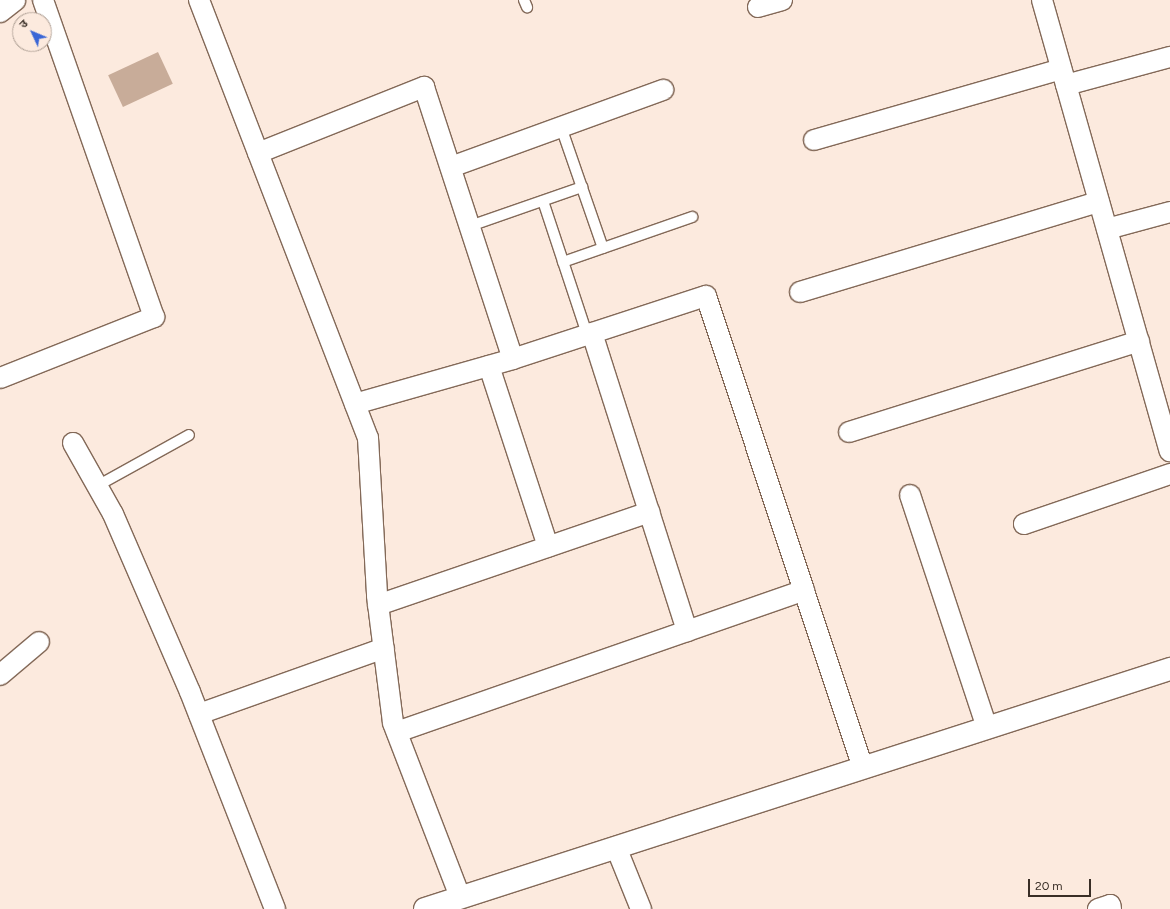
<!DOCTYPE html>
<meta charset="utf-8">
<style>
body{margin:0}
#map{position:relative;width:1170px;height:909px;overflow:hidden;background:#fceade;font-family:Figtree,"Noto Sans Devanagari",sans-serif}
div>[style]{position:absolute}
.building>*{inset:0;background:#c8ac99;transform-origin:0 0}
.roads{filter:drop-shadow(1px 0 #836958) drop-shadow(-1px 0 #836958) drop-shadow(0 1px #836958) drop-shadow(0 -1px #836958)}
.lane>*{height:10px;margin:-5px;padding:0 5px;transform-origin:5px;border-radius:5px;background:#fff}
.street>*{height:20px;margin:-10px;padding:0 10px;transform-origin:10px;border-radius:10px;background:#fff}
.secondary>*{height:22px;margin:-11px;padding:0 11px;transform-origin:11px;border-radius:11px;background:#fff}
span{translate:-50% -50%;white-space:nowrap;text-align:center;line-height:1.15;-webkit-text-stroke:3px #fceade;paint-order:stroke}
.north{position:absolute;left:12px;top:12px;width:40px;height:40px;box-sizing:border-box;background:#fceade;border:1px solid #ae9f94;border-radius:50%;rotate:314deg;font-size:11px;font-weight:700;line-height:16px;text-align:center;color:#392e26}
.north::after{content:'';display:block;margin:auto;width:14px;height:18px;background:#3a66d6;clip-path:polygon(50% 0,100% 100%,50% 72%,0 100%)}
.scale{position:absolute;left:1028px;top:879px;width:63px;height:18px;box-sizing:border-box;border:2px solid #392e26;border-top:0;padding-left:5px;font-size:12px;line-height:14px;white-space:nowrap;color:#392e26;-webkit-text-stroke:3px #fceade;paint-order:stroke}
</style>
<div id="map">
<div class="building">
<i style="left:158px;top:52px;width:35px;height:55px;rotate:65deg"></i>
</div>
<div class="roads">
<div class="lane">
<i style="left:524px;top:0;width:8px;rotate:67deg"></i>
<i style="left:561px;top:127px;width:128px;rotate:70.9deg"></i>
<i style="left:543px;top:201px;width:140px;rotate:71.7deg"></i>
<i style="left:470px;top:226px;width:119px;rotate:-19.2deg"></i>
<i style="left:563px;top:262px;width:137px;rotate:-19.2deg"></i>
<i style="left:97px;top:486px;width:105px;rotate:-29deg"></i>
</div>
<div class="street">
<i style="left:199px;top:0;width:469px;rotate:68.9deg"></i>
<i style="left:368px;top:438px;width:158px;rotate:86.7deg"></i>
<i style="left:377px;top:596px;width:128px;rotate:82.8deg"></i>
<i style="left:393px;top:723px;width:186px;rotate:68.9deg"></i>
<i style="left:1042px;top:0;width:469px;rotate:74.2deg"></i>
<i style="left:758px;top:7px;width:25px;rotate:-16deg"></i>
<i style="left:1066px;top:85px;width:108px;rotate:-15.1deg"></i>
<i style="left:814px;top:140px;width:257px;rotate:-16deg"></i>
<i style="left:258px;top:153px;width:179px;rotate:-21.7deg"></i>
<i style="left:424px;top:87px;width:286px;rotate:71.9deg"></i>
<i style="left:451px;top:167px;width:226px;rotate:-20deg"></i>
<i style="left:1107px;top:229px;width:65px;rotate:-15.1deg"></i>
<i style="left:800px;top:292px;width:312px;rotate:-16.8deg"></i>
<i style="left:592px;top:333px;width:313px;rotate:72.3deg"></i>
<i style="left:489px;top:366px;width:190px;rotate:71.9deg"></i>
<i style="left:0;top:378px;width:166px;rotate:-21.6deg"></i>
<i style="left:154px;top:317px;width:336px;rotate:-109.3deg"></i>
<i style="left:355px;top:404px;width:164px;rotate:-15.9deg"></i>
<i style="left:513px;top:359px;width:203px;rotate:-18.1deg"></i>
<i style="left:706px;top:296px;width:497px;rotate:71.6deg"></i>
<i style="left:849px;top:432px;width:304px;rotate:-17.4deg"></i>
<i style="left:73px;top:443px;width:81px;rotate:60.6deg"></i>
<i style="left:113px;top:514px;width:194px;rotate:66.6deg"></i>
<i style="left:190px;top:692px;width:233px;rotate:68.6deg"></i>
<i style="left:910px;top:495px;width:245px;rotate:71.7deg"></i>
<i style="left:1024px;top:524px;width:154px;rotate:-18.9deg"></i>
<i style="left:378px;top:605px;width:287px;rotate:-18.9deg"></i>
<i style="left:0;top:675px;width:51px;rotate:-40.2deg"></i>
<i style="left:199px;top:714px;width:196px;rotate:-19.6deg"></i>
<i style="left:397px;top:732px;width:431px;rotate:-19.2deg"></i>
<i style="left:616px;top:847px;width:67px;rotate:68deg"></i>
<i style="left:1098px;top:909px;width:13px;rotate:-18deg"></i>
<i style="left:1110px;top:905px;width:4px;rotate:76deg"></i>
</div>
<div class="secondary">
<i style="left:0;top:11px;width:18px;rotate:-38deg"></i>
<i style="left:425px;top:909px;width:783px;rotate:-17.86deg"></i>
</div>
</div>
<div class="north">उ</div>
<div class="scale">20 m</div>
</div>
